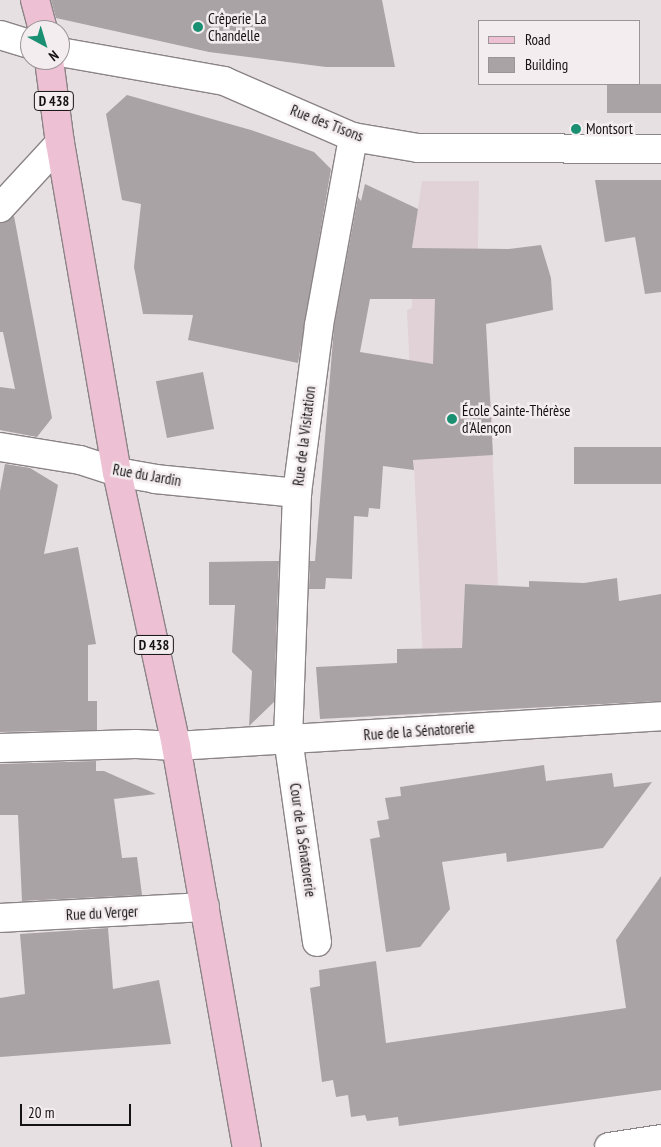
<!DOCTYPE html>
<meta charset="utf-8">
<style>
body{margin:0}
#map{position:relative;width:661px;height:1147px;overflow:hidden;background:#e7e0e2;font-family:"PT Sans Narrow",sans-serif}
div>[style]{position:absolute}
.built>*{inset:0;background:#e1d2d8}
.building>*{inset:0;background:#aaa3a6;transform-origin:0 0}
.roads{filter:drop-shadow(1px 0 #8b8486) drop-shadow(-1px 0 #8b8486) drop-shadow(0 1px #8b8486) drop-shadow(0 -1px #8b8486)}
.minor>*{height:28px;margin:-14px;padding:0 14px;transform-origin:14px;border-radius:14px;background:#fff}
.primary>*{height:28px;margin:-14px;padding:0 14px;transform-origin:14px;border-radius:14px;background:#edc1d3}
.dots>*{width:14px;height:14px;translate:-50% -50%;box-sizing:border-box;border:2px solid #f4edef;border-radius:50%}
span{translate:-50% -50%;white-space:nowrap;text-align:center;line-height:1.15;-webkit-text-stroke:5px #f4edef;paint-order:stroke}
.shield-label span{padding:1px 4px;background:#f4edef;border:1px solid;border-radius:4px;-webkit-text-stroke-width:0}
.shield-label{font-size:14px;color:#151213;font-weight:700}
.poi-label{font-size:15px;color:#151213}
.left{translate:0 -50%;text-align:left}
.street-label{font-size:15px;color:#151213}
.legend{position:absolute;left:478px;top:20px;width:162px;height:65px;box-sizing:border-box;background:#f4edef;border:1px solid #9b9597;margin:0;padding:6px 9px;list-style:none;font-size:15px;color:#151213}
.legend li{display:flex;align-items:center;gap:10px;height:25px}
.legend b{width:25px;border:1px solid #9b9597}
.north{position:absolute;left:20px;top:20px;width:50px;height:50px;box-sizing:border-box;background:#f4edef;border:1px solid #9b9597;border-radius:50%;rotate:141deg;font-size:14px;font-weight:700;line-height:20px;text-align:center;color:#151213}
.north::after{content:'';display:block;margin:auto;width:18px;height:22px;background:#1a8f71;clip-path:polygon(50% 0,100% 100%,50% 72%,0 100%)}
.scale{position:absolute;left:20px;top:1104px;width:111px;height:22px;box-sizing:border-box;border:2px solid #151213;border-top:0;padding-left:6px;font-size:15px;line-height:18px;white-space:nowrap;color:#151213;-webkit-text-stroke:4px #f4edef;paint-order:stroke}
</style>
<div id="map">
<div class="built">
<i style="clip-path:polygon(422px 181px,479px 181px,478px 247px,494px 439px,492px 440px,498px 585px,465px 584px,461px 662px,423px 662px,407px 310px,412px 308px,412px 248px)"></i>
</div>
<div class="building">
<i style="clip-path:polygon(51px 0,382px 0,395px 67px,326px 67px,209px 52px,56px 18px)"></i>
<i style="left:607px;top:84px;width:54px;height:29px"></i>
<i style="clip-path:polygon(127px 95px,251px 130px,314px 152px,331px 169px,298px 363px,188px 340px,193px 315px,143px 314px,134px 267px,141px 204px,122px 200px,106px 114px)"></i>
<i style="clip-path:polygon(595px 180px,661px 180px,661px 292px,645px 294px,635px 237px,605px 242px)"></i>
<i style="clip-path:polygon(evenodd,365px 184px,418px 209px,412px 248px,509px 249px,541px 245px,551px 278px,553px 310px,486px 324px,493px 455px,413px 460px,414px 470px,383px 466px,380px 509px,369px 508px,368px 517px,354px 516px,352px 579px,326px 578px,325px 589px,309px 589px,310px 561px,315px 561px,334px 327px,358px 197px,361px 201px,365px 184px,370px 299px,435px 299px,433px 364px,360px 352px,370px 299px)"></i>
<i style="clip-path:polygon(14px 216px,52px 418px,37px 437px,0 430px,0 387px,15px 389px,3px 332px,0 332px,0 223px)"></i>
<i style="left:203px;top:372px;width:58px;height:48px;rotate:79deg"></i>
<i style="left:661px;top:447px;width:37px;height:87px;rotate:90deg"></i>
<i style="clip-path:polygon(5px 464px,30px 468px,58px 485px,44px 554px,78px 547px,96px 644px,88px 645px,88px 701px,97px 701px,97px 730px,0 732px,0 491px)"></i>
<i style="clip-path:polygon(279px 561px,274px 702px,249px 726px,252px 671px,232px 652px,235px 605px,209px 605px,209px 562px)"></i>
<i style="clip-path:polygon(617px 578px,619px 601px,661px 594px,661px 701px,320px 719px,316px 667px,397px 663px,397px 649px,462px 648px,465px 584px,529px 587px,529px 581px,584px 583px)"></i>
<i style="clip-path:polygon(96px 761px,96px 771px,104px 771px,156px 794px,114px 799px,122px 858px,137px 857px,142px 895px,22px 901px,18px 815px,0 815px,0 764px)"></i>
<i style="clip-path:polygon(544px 765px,546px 781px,612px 773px,614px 787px,652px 782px,603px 848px,507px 862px,506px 853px,442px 862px,450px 909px,420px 947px,386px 952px,370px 839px,380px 837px,377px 821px,389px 819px,385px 798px,401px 796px,400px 787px)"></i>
<i style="clip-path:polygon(661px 876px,661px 1090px,399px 1126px,398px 1117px,367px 1121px,365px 1115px,351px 1117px,348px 1095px,336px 1097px,333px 1080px,322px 1082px,310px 988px,320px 986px,319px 970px,376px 961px,386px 1043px,626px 1008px,616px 940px)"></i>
<i style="clip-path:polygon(108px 928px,113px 989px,159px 980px,171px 1044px,0 1057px,0 998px,25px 994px,20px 934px)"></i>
</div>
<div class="roads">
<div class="minor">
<i style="left:0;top:35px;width:31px;rotate:17deg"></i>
<i style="left:60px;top:52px;width:167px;rotate:10deg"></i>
<i style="left:224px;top:81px;width:141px;rotate:23.5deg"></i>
<i style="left:353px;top:137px;width:66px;rotate:9.6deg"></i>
<i style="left:418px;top:148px;width:243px;rotate:0.2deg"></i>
<i style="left:0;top:208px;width:88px;rotate:-47.3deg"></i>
<i style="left:0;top:447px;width:81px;rotate:9.2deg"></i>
<i style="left:80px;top:460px;width:39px;rotate:18deg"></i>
<i style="left:117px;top:472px;width:39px;rotate:10deg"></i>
<i style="left:155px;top:479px;width:143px;rotate:5.6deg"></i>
<i style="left:0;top:748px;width:136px;rotate:-1.7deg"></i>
<i style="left:136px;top:744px;width:40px;rotate:2.9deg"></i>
<i style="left:176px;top:746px;width:486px;rotate:-3.5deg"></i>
<i style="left:0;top:918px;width:205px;rotate:-3.1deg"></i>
<i style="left:317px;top:942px;width:205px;rotate:-98.1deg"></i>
<i style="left:288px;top:739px;width:246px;rotate:-87.9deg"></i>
<i style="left:297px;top:493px;width:169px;rotate:-82.5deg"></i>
<i style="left:319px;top:325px;width:191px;rotate:-79.7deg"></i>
<i style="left:609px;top:1147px;width:53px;rotate:-8.7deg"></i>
</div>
<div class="primary">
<i style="left:35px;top:0;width:31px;rotate:75deg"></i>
<i style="left:49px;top:60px;width:84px;rotate:82.5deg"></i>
<i style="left:60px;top:143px;width:334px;rotate:80.2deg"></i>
<i style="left:117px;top:472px;width:280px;rotate:77.8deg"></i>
<i style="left:176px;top:746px;width:407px;rotate:80deg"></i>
</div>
</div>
<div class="dots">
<i style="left:198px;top:27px;background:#1a8f71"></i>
<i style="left:576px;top:129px;background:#1a8f71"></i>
<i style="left:452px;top:419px;background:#1a8f71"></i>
</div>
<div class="shield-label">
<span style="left:54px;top:101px">D 438</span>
<span style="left:154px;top:645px">D 438</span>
</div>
<div class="poi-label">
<span class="left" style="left:208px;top:27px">Crêperie La<br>Chandelle</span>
<span class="left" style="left:586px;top:129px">Montsort</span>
<span class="left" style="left:462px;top:419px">École Sainte-Thérèse<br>d'Alençon</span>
</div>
<div class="street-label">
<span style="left:327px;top:123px;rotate:21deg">Rue des Tisons</span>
<span style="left:304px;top:436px;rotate:-83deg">Rue de la Visitation</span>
<span style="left:147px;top:475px;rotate:10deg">Rue du Jardin</span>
<span style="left:419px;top:731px;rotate:-4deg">Rue de la Sénatorerie</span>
<span style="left:303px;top:840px;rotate:82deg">Cour de la Sénatorerie</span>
<span style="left:102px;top:913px;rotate:-3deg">Rue du Verger</span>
</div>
<ul class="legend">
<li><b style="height:6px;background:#edc1d3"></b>Road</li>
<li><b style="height:14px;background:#aaa3a6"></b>Building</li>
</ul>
<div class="north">N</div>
<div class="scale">20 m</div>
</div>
